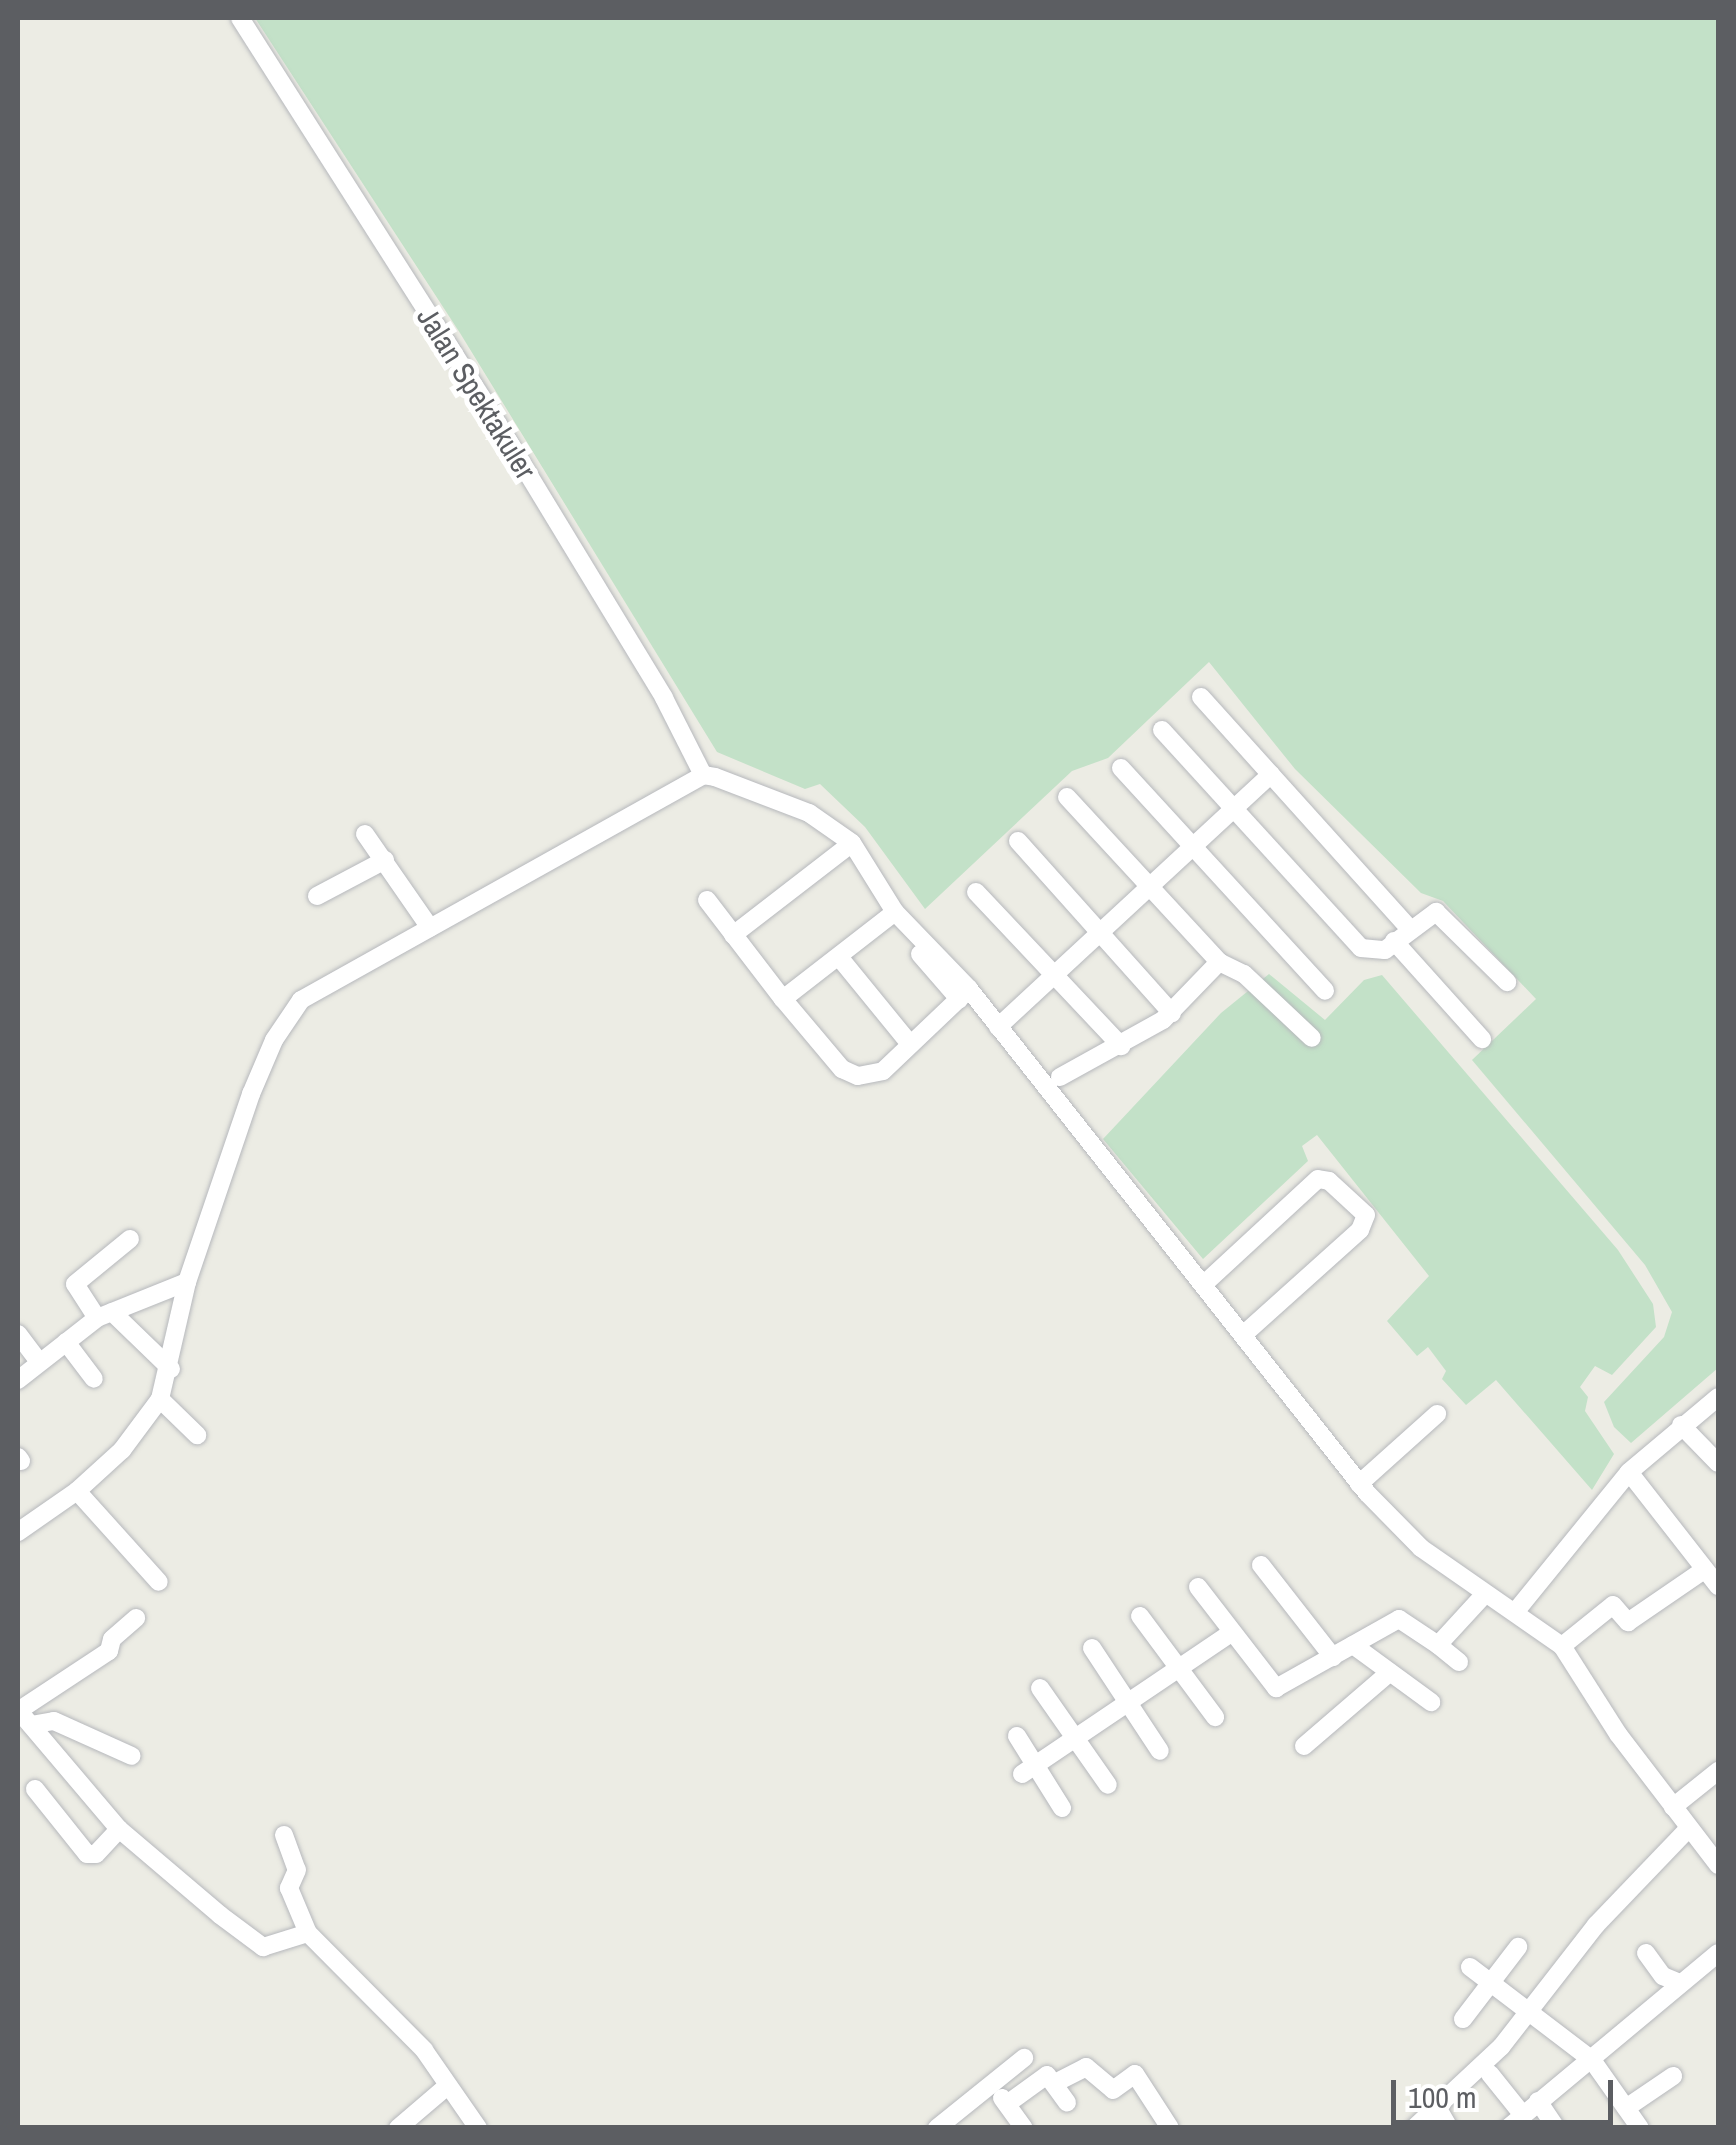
<!DOCTYPE html>
<html>
<head>
<meta charset="utf-8">
<style>
	body { margin:0 }
	#map { position:relative; width:1736px; height:2145px; overflow:hidden; background:#ecece4; font-family:"Archivo Narrow",sans-serif }
	div>[style] { position:absolute }
	.green>* { inset:0; background:#c3e1c8 }
	.roads { filter:drop-shadow(0 0 2px #b6b8bc) drop-shadow(0 0 2px #b6b8bc) }
	.minor>* { height:18px; margin:-9px; padding:0 9px; transform-origin:9px; border-radius:9px; background:#fff }
	span { translate:-50% -50%; white-space:nowrap; text-align:center; line-height:1.15; -webkit-text-stroke:10px #fff; paint-order:stroke }
	.street-label { font-size:30px; color:#5c5e62 }
	.frame { position:absolute; inset:0; border:20px solid #5c5e62; pointer-events:none }
	.scale { position:absolute; left:1391px; top:2080px; width:222px; height:45px; box-sizing:border-box; border:5px solid #5c5e62; border-top:0; padding-left:12px; font-size:30px; line-height:35px; white-space:nowrap; color:#5c5e62; -webkit-text-stroke:8px #fff; paint-order:stroke }
</style>
</head>
<body>
<div id="map">
	<div class="green">
		<div style="clip-path:polygon(255px 18px,1718px 18px,1718px 1368px,1631px 1443px,1614px 1427px,1604px 1402px,1664px 1337px,1672px 1312px,1645px 1265px,1472px 1060px,1536px 999px,1443px 901px,1421px 893px,1295px 769px,1209px 662px,1108px 758px,1072px 771px,925px 909px,865px 827px,820px 784px,805px 789px,717px 752px,460px 333px)"></div>
		<div style="clip-path:polygon(1269px 974px,1325px 1020px,1364px 980px,1382px 975px,1618px 1250px,1653px 1304px,1656px 1327px,1612px 1375px,1595px 1366px,1580px 1387px,1588px 1397px,1585px 1411px,1614px 1454px,1592px 1490px,1496px 1380px,1466px 1405px,1442px 1379px,1446px 1371px,1428px 1347px,1417px 1356px,1387px 1321px,1429px 1276px,1317px 1135px,1302px 1146px,1308px 1161px,1203px 1259px,1103px 1139px,1221px 1013px)"></div>
	</div>
	<div class="roads">
		<div class="minor">
			<div style="left:240px;top:18px;width:462px;rotate:57.5deg"></div>
			<div style="left:488px;top:408px;width:339px;rotate:58.7deg"></div>
			<div style="left:664px;top:698px;width:86px;rotate:63.1deg"></div>
			<div style="left:1201px;top:697px;width:312px;rotate:48deg"></div>
			<div style="left:1162px;top:730px;width:295px;rotate:47.6deg"></div>
			<div style="left:1361px;top:948px;width:24px;rotate:5deg"></div>
			<div style="left:1385px;top:950px;width:64px;rotate:-36.7deg"></div>
			<div style="left:1436px;top:912px;width:100px;rotate:44.6deg"></div>
			<div style="left:1121px;top:768px;width:302px;rotate:47.5deg"></div>
			<div style="left:1067px;top:797px;width:224px;rotate:47.3deg"></div>
			<div style="left:1219px;top:962px;width:28px;rotate:26deg"></div>
			<div style="left:1244px;top:974px;width:93px;rotate:43.3deg"></div>
			<div style="left:365px;top:834px;width:114px;rotate:55.3deg"></div>
			<div style="left:1018px;top:841px;width:231px;rotate:48.2deg"></div>
			<div style="left:976px;top:892px;width:212px;rotate:46.7deg"></div>
			<div style="left:317px;top:896px;width:77px;rotate:-27.9deg"></div>
			<div style="left:707px;top:900px;width:125px;rotate:52.5deg"></div>
			<div style="left:895px;top:912px;width:142px;rotate:142.2deg"></div>
			<div style="left:783px;top:999px;width:92px;rotate:49.9deg"></div>
			<div style="left:842px;top:1069px;width:17px;rotate:24deg"></div>
			<div style="left:858px;top:1076px;width:25px;rotate:-11deg"></div>
			<div style="left:883px;top:1071px;width:119px;rotate:-43.6deg"></div>
			<div style="left:733px;top:935px;width:150px;rotate:-37.7deg"></div>
			<div style="left:1394px;top:941px;width:132px;rotate:48.1deg"></div>
			<div style="left:920px;top:954px;width:60px;rotate:49.1deg"></div>
			<div style="left:839px;top:957px;width:112px;rotate:50.8deg"></div>
			<div style="left:998px;top:1027px;width:372px;rotate:-42.8deg"></div>
			<div style="left:1060px;top:1077px;width:118px;rotate:-29deg"></div>
			<div style="left:1163px;top:1020px;width:81px;rotate:-46deg"></div>
			<div style="left:1203px;top:1285px;width:156px;rotate:-42.7deg"></div>
			<div style="left:1318px;top:1179px;width:11px;rotate:10deg"></div>
			<div style="left:1329px;top:1181px;width:50px;rotate:42.6deg"></div>
			<div style="left:1366px;top:1215px;width:16px;rotate:112deg"></div>
			<div style="left:1360px;top:1230px;width:156px;rotate:138.1deg"></div>
			<div style="left:112px;top:1312px;width:82px;rotate:44deg"></div>
			<div style="left:97px;top:1318px;width:40px;rotate:-122.9deg"></div>
			<div style="left:75px;top:1284px;width:71px;rotate:-39.3deg"></div>
			<div style="left:18px;top:1334px;width:35px;rotate:53deg"></div>
			<div style="left:66px;top:1342px;width:46px;rotate:52.9deg"></div>
			<div style="left:18px;top:1380px;width:100px;rotate:-38.1deg"></div>
			<div style="left:97px;top:1318px;width:97px;rotate:-21.8deg"></div>
			<div style="left:187px;top:1282px;width:199px;rotate:-71.2deg"></div>
			<div style="left:251px;top:1094px;width:59px;rotate:-66.9deg"></div>
			<div style="left:274px;top:1040px;width:48px;rotate:-56deg"></div>
			<div style="left:301px;top:1000px;width:461px;rotate:-29.2deg"></div>
			<div style="left:703px;top:775px;width:12px;rotate:9deg"></div>
			<div style="left:715px;top:777px;width:101px;rotate:21deg"></div>
			<div style="left:809px;top:813px;width:52px;rotate:34.9deg"></div>
			<div style="left:852px;top:843px;width:81px;rotate:58.1deg"></div>
			<div style="left:895px;top:912px;width:107px;rotate:46.1deg"></div>
			<div style="left:969px;top:989px;width:642px;rotate:51.7deg"></div>
			<div style="left:1367px;top:1493px;width:77px;rotate:45.5deg"></div>
			<div style="left:1421px;top:1548px;width:172px;rotate:34.8deg"></div>
			<div style="left:1562px;top:1646px;width:104px;rotate:57.5deg"></div>
			<div style="left:1618px;top:1734px;width:165px;rotate:52.6deg"></div>
			<div style="left:160px;top:1399px;width:52px;rotate:44.2deg"></div>
			<div style="left:1681px;top:1425px;width:53px;rotate:45.8deg"></div>
			<div style="left:18px;top:1457px;width:5px;rotate:53deg"></div>
			<div style="left:1629px;top:1472px;width:145px;rotate:52deg"></div>
			<div style="left:1359px;top:1484px;width:105px;rotate:-41.9deg"></div>
			<div style="left:77px;top:1491px;width:122px;rotate:48deg"></div>
			<div style="left:18px;top:1532px;width:72px;rotate:-34.8deg"></div>
			<div style="left:77px;top:1491px;width:61px;rotate:-42.3deg"></div>
			<div style="left:122px;top:1450px;width:64px;rotate:-53.3deg"></div>
			<div style="left:160px;top:1399px;width:120px;rotate:-77deg"></div>
			<div style="left:1261px;top:1565px;width:117px;rotate:52deg"></div>
			<div style="left:1198px;top:1587px;width:128px;rotate:52.3deg"></div>
			<div style="left:1276px;top:1688px;width:141px;rotate:-29.3deg"></div>
			<div style="left:1399px;top:1619px;width:47px;rotate:33.7deg"></div>
			<div style="left:1438px;top:1645px;width:67px;rotate:-47.4deg"></div>
			<div style="left:1516px;top:1611px;width:179px;rotate:-50.9deg"></div>
			<div style="left:1629px;top:1472px;width:116px;rotate:-40.1deg"></div>
			<div style="left:1140px;top:1616px;width:126px;rotate:53.4deg"></div>
			<div style="left:1353px;top:1645px;width:97px;rotate:36.2deg"></div>
			<div style="left:1438px;top:1645px;width:27px;rotate:39deg"></div>
			<div style="left:1562px;top:1646px;width:65px;rotate:-38.8deg"></div>
			<div style="left:1613px;top:1605px;width:23px;rotate:49deg"></div>
			<div style="left:1628px;top:1622px;width:92px;rotate:-34.4deg"></div>
			<div style="left:1092px;top:1648px;width:123px;rotate:56.6deg"></div>
			<div style="left:1040px;top:1688px;width:118px;rotate:55deg"></div>
			<div style="left:18px;top:1710px;width:156px;rotate:49.7deg"></div>
			<div style="left:119px;top:1829px;width:133px;rotate:40.4deg"></div>
			<div style="left:220px;top:1915px;width:54px;rotate:36.7deg"></div>
			<div style="left:263px;top:1947px;width:47px;rotate:-17.3deg"></div>
			<div style="left:18px;top:1711px;width:109px;rotate:-33.4deg"></div>
			<div style="left:109px;top:1651px;width:12px;rotate:-76deg"></div>
			<div style="left:112px;top:1639px;width:32px;rotate:-41deg"></div>
			<div style="left:31px;top:1725px;width:23px;rotate:-10deg"></div>
			<div style="left:54px;top:1721px;width:85px;rotate:24.2deg"></div>
			<div style="left:1017px;top:1736px;width:85px;rotate:58deg"></div>
			<div style="left:1304px;top:1746px;width:113px;rotate:-40.7deg"></div>
			<div style="left:1022px;top:1774px;width:252px;rotate:-34deg"></div>
			<div style="left:35px;top:1789px;width:83px;rotate:51.3deg"></div>
			<div style="left:87px;top:1854px;width:9px"></div>
			<div style="left:96px;top:1854px;width:34px;rotate:-47deg"></div>
			<div style="left:1673px;top:1807px;width:58px;rotate:-38.7deg"></div>
			<div style="left:284px;top:1835px;width:37px;rotate:70deg"></div>
			<div style="left:297px;top:1870px;width:20px;rotate:114deg"></div>
			<div style="left:289px;top:1888px;width:49px;rotate:67.1deg"></div>
			<div style="left:308px;top:1933px;width:165px;rotate:45.2deg"></div>
			<div style="left:424px;top:2050px;width:95px;rotate:55.3deg"></div>
			<div style="left:1646px;top:1953px;width:29px;rotate:54deg"></div>
			<div style="left:1663px;top:1976px;width:15px;rotate:23deg"></div>
			<div style="left:1470px;top:1967px;width:153px;rotate:37.3deg"></div>
			<div style="left:1592px;top:2060px;width:83px;rotate:54.8deg"></div>
			<div style="left:1463px;top:2019px;width:91px;rotate:-52.6deg"></div>
			<div style="left:1490px;top:2074px;width:53px;rotate:51.2deg"></div>
			<div style="left:1055px;top:2083px;width:35px;rotate:-27deg"></div>
			<div style="left:1086px;top:2067px;width:35px;rotate:40deg"></div>
			<div style="left:1113px;top:2090px;width:27px;rotate:-36deg"></div>
			<div style="left:1135px;top:2074px;width:64px;rotate:57.1deg"></div>
			<div style="left:1002px;top:2098px;width:37px;rotate:54deg"></div>
			<div style="left:1538px;top:2101px;width:32px;rotate:56deg"></div>
			<div style="left:1007px;top:2104px;width:49px;rotate:-35.9deg"></div>
			<div style="left:1047px;top:2075px;width:34px;rotate:54deg"></div>
			<div style="left:1626px;top:2108px;width:57px;rotate:-34.2deg"></div>
			<div style="left:1441px;top:2114px;width:16px;rotate:60deg"></div>
			<div style="left:398px;top:2128px;width:63px;rotate:-40.5deg"></div>
			<div style="left:937px;top:2128px;width:112px;rotate:-38.8deg"></div>
			<div style="left:1414px;top:2128px;width:119px;rotate:-43deg"></div>
			<div style="left:1501px;top:2047px;width:155px;rotate:-52.1deg"></div>
			<div style="left:1596px;top:1925px;width:134px;rotate:-46.2deg"></div>
			<div style="left:1508px;top:2128px;width:273px;rotate:-39.8deg"></div>
		</div>
	</div>
	<div class="street-label">
		<span style="left:477px;top:393px;rotate:58deg">Jalan Spektakuler</span>
	</div>
	<div class="frame"></div>
	<div class="scale">100 m</div>
</div>
</body>
</html>
